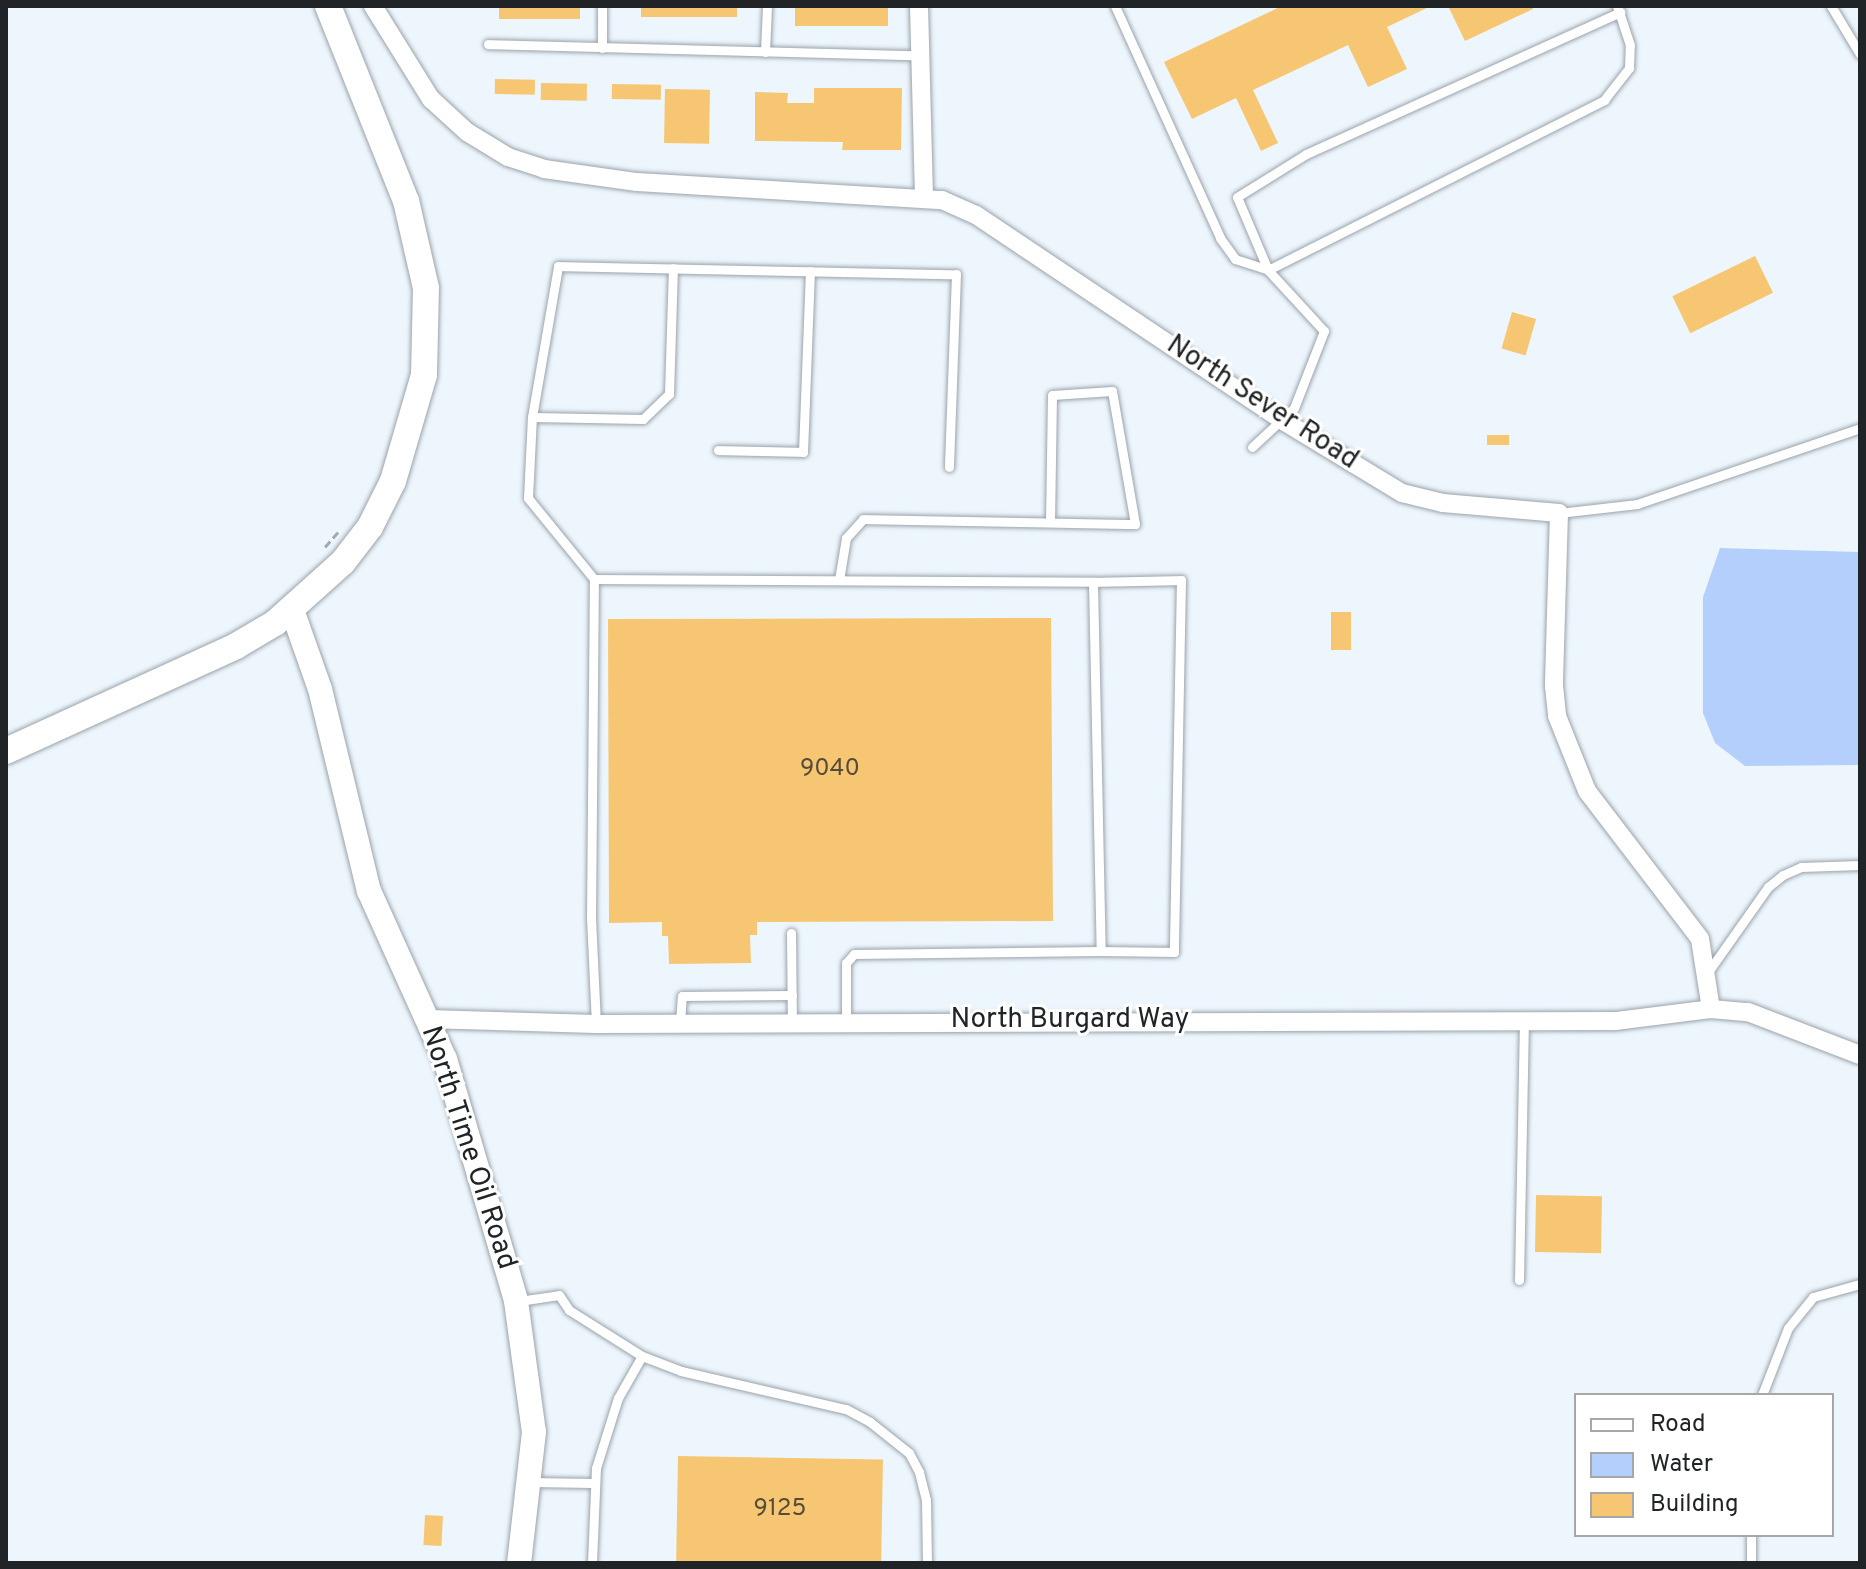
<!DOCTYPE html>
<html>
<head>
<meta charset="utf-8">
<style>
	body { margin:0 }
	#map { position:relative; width:1866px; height:1569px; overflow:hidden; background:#edf6fd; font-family:Overpass,sans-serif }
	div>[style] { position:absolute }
	.water>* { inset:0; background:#b5cffd }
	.building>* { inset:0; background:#f7c672; transform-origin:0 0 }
	.path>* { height:3px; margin-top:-1.5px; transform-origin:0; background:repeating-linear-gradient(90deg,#a4aab0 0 8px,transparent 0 12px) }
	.roads { filter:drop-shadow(0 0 2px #9ba3aa) drop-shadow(0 0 2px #9ba3aa) }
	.service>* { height:9px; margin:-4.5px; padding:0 4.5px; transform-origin:4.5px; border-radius:4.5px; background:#fff }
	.minor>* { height:18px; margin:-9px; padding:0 9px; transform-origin:9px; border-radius:9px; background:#fff }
	.tertiary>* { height:24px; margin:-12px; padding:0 12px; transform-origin:12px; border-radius:12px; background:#fff }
	.secondary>* { height:26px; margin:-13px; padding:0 13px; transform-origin:13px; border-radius:13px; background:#fff }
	span { translate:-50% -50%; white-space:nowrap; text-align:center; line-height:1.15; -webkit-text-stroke:6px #fff; paint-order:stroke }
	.number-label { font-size:24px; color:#564c39 }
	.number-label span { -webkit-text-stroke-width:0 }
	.street-label { font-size:28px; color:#212426 }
	.frame { position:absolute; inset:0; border:8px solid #212426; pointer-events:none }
	.legend { position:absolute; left:1574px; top:1393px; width:260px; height:144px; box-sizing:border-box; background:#fff; border:2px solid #a6a7a8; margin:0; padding:10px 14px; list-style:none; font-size:24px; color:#212426 }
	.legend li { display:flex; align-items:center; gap:16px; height:40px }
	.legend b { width:40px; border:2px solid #a6a7a8 }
</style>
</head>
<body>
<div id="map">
	<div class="water">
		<div style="clip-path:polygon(1720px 548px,1860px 552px,1860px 765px,1745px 766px,1715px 743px,1703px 713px,1703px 597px)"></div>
	</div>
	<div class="building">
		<div style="left:499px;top:6px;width:81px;height:13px"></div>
		<div style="left:641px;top:6px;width:96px;height:11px"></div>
		<div style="left:795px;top:6px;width:93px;height:20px"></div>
		<div style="clip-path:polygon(1282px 6px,1431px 6px,1387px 27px,1407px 69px,1368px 87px,1348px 45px,1253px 90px,1278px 143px,1261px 151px,1236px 98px,1192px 119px,1164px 62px)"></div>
		<div style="clip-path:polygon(1448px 6px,1532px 6px,1533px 9px,1465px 41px)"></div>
		<div style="left:495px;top:79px;width:40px;height:15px;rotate:1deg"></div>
		<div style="left:541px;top:83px;width:46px;height:17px;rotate:1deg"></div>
		<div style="left:612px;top:84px;width:49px;height:15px;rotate:1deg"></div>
		<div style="clip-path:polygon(814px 88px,902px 88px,901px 150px,842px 150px,843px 142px,755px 141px,755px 92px,788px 93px,787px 103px,814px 103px)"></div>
		<div style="left:665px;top:89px;width:45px;height:54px;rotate:1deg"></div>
		<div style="left:1755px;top:256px;width:41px;height:92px;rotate:64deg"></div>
		<div style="left:1512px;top:312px;width:25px;height:38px;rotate:16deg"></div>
		<div style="left:1509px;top:435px;width:10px;height:22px;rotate:90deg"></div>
		<div style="left:1331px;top:612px;width:20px;height:38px"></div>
		<div style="clip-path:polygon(1051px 618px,1053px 921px,757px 922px,757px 935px,750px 935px,751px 963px,669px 964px,668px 936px,662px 936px,662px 922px,609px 923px,608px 619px)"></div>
		<div style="left:1536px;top:1195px;width:66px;height:57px;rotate:1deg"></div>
		<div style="left:678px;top:1456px;width:205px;height:107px;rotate:1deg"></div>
		<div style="left:425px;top:1515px;width:18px;height:30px;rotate:3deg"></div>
	</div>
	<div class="path">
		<div style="left:325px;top:547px;width:20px;rotate:-49deg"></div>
	</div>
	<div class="roads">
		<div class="service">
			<div style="left:1115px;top:6px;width:255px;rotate:65.6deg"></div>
			<div style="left:1220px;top:238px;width:26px;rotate:54deg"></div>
			<div style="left:1235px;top:259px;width:35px;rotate:18deg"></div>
			<div style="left:1268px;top:270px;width:377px;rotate:-26.8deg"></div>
			<div style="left:1604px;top:100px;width:41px;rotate:-52deg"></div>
			<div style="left:1629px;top:68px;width:23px;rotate:-88deg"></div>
			<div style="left:1630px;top:45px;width:41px;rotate:-108.4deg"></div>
			<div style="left:1831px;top:6px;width:56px;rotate:58.9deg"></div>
			<div style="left:488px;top:44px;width:431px;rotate:1.5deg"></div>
			<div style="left:602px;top:48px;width:42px;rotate:-90deg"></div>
			<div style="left:765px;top:52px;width:46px;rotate:-87.5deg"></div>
			<div style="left:532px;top:417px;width:111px;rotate:1deg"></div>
			<div style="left:643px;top:419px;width:36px;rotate:-44deg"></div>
			<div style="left:669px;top:394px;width:126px;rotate:-88.2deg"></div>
			<div style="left:1252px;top:447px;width:57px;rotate:-42.9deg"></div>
			<div style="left:1294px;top:408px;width:83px;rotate:-68.7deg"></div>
			<div style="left:1324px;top:331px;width:83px;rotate:-132.6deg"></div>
			<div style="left:1268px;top:270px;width:79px;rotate:-113deg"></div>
			<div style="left:1237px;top:197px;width:81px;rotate:-31.9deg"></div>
			<div style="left:1306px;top:154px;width:345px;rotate:-24.3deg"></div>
			<div style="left:718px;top:450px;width:85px;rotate:1.3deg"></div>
			<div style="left:803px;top:452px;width:181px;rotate:-87.8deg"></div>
			<div style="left:1559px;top:513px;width:79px;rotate:-6.6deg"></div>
			<div style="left:1637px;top:504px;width:236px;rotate:-18.8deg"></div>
			<div style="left:594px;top:579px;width:499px;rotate:0.3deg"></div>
			<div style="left:1093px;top:582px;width:369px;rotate:88.8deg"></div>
			<div style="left:1101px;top:951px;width:247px;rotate:179.3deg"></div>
			<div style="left:854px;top:954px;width:12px;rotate:132deg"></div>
			<div style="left:846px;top:963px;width:58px;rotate:90deg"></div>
			<div style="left:839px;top:580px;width:43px;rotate:-80.5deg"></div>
			<div style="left:846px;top:538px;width:25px;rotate:-48deg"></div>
			<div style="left:863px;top:519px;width:272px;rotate:1.1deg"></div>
			<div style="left:1135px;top:524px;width:135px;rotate:-99.8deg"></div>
			<div style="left:1112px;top:391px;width:60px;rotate:176.2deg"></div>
			<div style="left:1052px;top:395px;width:127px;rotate:90.9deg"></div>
			<div style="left:1093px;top:582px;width:88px;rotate:-1.3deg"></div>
			<div style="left:1181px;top:580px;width:372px;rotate:91.1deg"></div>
			<div style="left:1174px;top:952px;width:73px;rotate:-179.2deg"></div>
			<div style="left:791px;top:933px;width:89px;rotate:89.4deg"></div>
			<div style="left:1708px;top:972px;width:104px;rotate:-54.8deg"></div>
			<div style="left:1768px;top:887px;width:19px;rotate:-39deg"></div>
			<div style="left:1783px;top:875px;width:20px;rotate:-24deg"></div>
			<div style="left:1801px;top:867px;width:59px;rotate:-1.9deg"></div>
			<div style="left:680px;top:1023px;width:27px;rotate:-86deg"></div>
			<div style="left:682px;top:996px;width:110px;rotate:-0.5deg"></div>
			<div style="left:596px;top:1024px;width:107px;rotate:-92.7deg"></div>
			<div style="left:591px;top:917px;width:338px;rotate:-89.5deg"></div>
			<div style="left:594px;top:579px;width:104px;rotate:-129.2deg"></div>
			<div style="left:528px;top:498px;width:81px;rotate:-87.2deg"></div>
			<div style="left:532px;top:417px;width:153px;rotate:-80.2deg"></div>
			<div style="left:558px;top:266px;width:398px;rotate:1.2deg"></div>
			<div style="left:956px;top:274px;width:193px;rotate:92.1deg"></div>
			<div style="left:1519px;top:1280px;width:260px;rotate:-88.9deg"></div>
			<div style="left:519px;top:1301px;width:40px;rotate:-8.5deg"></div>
			<div style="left:559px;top:1295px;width:18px;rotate:56deg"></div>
			<div style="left:569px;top:1310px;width:86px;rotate:32.2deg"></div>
			<div style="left:642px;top:1356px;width:42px;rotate:21deg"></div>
			<div style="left:681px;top:1371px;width:169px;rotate:13deg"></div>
			<div style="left:846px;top:1409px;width:27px;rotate:28deg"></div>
			<div style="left:870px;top:1422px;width:50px;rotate:38.5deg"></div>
			<div style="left:909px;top:1453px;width:21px;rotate:62deg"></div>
			<div style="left:919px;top:1472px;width:29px;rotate:76deg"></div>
			<div style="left:926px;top:1500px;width:63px;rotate:89.1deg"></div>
			<div style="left:1762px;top:1395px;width:72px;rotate:-68.8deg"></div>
			<div style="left:1788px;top:1328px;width:40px;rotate:-51deg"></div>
			<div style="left:1813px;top:1297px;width:49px;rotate:-15.5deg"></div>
			<div style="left:531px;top:1482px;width:62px;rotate:0.9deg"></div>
			<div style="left:592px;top:1563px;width:95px;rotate:-87.6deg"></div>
			<div style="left:596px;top:1468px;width:73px;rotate:-72.6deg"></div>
			<div style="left:618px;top:1398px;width:48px;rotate:-60.3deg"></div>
			<div style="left:1751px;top:1563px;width:28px;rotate:-90deg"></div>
		</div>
		<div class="minor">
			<div style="left:373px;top:6px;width:110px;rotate:58.1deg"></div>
			<div style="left:431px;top:99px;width:49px;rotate:42.5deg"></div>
			<div style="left:467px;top:132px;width:48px;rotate:31.4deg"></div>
			<div style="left:508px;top:157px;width:38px;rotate:18deg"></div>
			<div style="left:544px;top:169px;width:94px;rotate:8deg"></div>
			<div style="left:637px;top:182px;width:306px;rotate:3.4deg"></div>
			<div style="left:942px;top:200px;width:37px;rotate:24deg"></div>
			<div style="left:976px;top:215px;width:372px;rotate:33.8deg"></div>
			<div style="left:1285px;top:422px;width:137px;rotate:31.3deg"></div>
			<div style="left:1402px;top:493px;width:42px;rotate:13.7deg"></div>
			<div style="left:1443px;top:503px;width:116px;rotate:4.9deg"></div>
			<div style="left:1559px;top:513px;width:173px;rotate:91.7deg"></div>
			<div style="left:1554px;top:686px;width:30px;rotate:84deg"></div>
			<div style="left:1557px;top:716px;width:81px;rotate:68.2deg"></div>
			<div style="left:1587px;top:791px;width:186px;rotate:52.6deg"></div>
			<div style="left:1700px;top:939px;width:71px;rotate:81.1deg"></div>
			<div style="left:1711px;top:1009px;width:37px;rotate:5deg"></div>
			<div style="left:1748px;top:1012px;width:120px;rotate:21deg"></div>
			<div style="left:919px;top:6px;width:189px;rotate:88.5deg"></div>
			<div style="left:428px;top:1019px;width:168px;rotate:1.7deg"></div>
			<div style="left:596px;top:1024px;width:1020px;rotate:-0.17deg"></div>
			<div style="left:1616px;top:1021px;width:96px;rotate:-7.2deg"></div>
		</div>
		<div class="tertiary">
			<div style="left:292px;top:610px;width:84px;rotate:70.5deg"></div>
			<div style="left:320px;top:689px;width:208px;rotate:76.4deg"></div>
			<div style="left:369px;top:891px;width:184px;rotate:65.7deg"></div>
			<div style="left:445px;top:1059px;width:252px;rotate:73.6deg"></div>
			<div style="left:516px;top:1301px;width:132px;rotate:82.2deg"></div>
			<div style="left:534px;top:1432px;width:132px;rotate:96.5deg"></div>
		</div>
		<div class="secondary">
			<div style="left:6px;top:751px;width:253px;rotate:-24.5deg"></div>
			<div style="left:236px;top:646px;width:45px;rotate:-30.5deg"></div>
			<div style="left:275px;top:623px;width:91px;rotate:-41.9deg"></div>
			<div style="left:343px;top:562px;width:44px;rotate:-52.4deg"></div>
			<div style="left:370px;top:527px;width:51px;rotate:-63.4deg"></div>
			<div style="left:393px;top:481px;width:110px;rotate:-73.7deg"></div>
			<div style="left:424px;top:375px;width:87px;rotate:-88.7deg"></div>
			<div style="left:426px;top:288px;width:89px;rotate:-102.9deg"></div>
			<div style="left:406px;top:201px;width:210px;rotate:-111.8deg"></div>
		</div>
	</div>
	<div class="number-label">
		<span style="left:830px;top:770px">9040</span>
		<span style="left:780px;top:1510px">9125</span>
	</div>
	<div class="street-label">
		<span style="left:1262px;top:403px;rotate:33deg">North Sever Road</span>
		<span style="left:1070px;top:1020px">North Burgard Way</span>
		<span style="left:468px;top:1148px;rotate:72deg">North Time Oil Road</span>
	</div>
	<div class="frame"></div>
	<ul class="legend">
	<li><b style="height:10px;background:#fff"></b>Road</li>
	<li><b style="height:22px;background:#b5cffd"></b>Water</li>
	<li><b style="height:22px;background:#f7c672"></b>Building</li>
	</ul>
</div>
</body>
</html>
